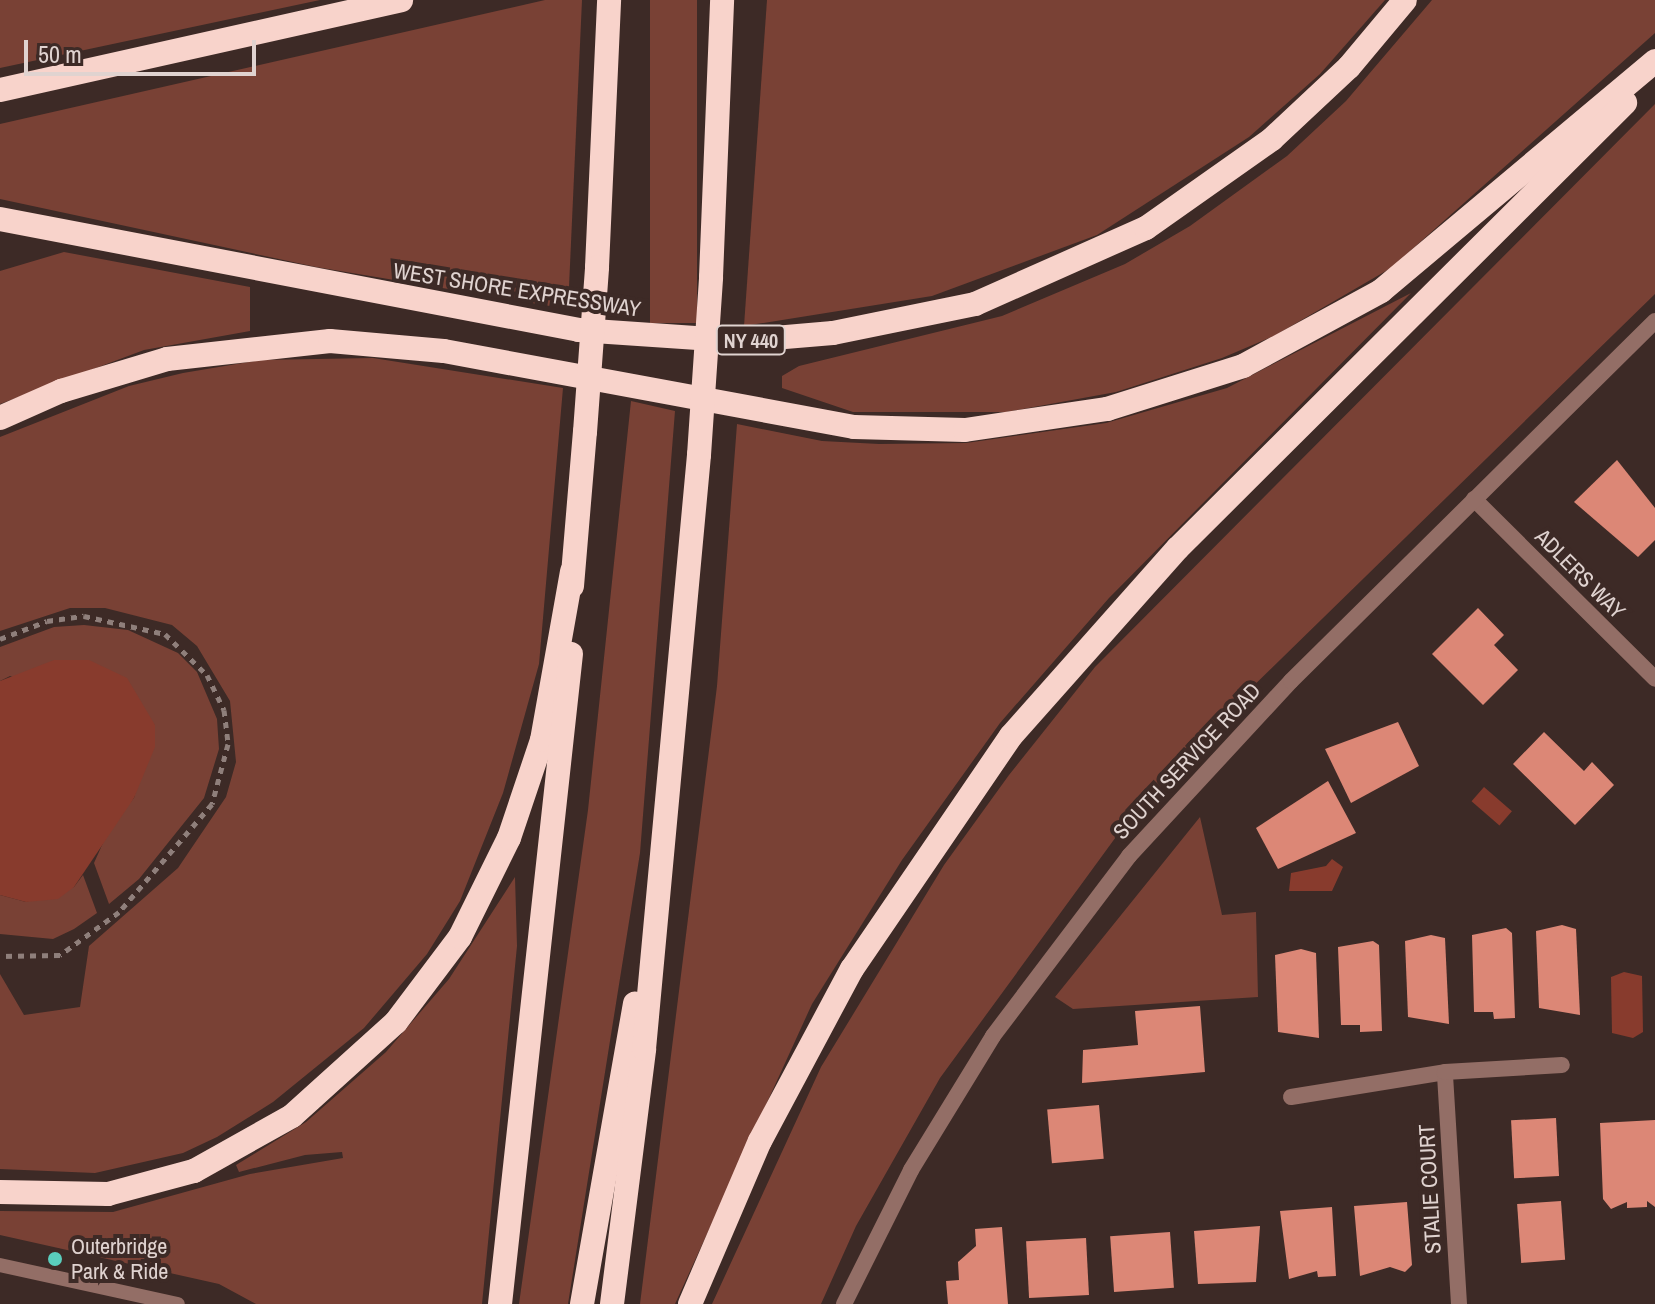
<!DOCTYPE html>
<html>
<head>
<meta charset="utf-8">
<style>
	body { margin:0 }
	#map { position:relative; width:1655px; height:1304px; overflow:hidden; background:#3d2a26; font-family:"Archivo Narrow",sans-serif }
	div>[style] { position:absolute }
	.green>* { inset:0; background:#794135; transform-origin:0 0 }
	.water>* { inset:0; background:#883b2d; transform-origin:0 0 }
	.building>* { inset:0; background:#dc8776; transform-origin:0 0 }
	.path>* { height:5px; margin-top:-2.5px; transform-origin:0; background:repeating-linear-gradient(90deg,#8f7f7b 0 6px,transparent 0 12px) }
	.lane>* { height:14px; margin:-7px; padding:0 7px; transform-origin:7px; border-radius:7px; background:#936e66 }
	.street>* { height:16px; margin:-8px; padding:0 8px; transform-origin:8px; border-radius:8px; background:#936e66 }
	.highway>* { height:24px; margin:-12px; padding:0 12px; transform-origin:12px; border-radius:12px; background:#f8d3cb }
	.highway-bridge>* { height:24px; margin:-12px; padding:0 12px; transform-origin:12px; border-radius:12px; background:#f8d3cb }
	.dots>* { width:22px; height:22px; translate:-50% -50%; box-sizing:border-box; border:4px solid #3d2a26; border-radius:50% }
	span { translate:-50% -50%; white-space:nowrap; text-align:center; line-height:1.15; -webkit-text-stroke:8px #3d2a26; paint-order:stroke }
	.shield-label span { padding:2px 6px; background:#3d2a26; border:2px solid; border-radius:6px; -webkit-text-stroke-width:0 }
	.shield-label { font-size:20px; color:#e0d3d0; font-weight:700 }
	.street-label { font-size:22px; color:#e0d3d0 }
	.poi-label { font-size:22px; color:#e0d3d0 }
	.left { translate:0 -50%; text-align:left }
	.scale { position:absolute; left:24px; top:40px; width:232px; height:36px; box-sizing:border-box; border:4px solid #e0d3d0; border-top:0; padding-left:10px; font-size:24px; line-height:28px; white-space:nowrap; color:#e0d3d0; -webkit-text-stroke:6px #3d2a26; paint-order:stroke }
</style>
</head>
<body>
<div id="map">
	<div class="green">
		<div style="clip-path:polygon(0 0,320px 0,0 68px)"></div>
		<div style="clip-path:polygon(545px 0,582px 0,568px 309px,316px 267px,0 199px,0 124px)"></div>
		<div style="left:650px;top:0;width:47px;height:323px"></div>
		<div style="clip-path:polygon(767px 0,1385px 0,1320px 74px,1249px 137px,1097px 235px,932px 296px,744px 326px)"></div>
		<div style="clip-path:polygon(1432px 0,1655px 0,1655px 33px,1391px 268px,1274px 336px,1222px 358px,1116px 392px,1006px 412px,853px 412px,782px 388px,782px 376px,799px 366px,1002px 316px,1125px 264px,1190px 226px,1287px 156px,1346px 101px)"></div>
		<div style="clip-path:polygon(1655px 104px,1655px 294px,1240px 699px,1121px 830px,940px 1078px,856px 1226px,821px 1304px,712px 1304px,821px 1067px,944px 865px,1009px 775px,1095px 667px)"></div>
		<div style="clip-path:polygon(64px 252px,250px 287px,250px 331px,144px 350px,0 404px,0 271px)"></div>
		<div style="clip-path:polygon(1411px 293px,1109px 598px,1000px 723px,902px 860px,812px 1004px,675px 1304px,640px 1304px,717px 686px,737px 424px,822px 441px,879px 444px,966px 443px,1106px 423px,1227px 388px)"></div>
		<div style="clip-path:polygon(373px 358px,563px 388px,539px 664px,503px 793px,460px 901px,427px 954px,364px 1028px,273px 1102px,217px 1137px,183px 1153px,95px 1173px,0 1169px,0 974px,24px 1015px,80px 1007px,89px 946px,178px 868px,226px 797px,236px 762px,230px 701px,197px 646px,172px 625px,105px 608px,70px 608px,0 631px,0 437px,129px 386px,183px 373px,260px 360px)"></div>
		<div style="clip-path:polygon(631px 401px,675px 411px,640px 853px,568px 1304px,519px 1304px,588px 810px)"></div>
		<div style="clip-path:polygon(84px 625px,128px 630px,178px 653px,197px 672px,217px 719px,219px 749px,204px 798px,139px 879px,109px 904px,94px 863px,111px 825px,134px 798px,155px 725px,10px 676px,0 681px,0 647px,54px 627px)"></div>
		<div style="clip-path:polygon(1200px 817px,1222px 915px,1256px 912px,1258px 997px,1073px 1009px,1055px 997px)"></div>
		<div style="clip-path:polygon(83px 875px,97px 913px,74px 929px,53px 939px,0 934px,0 895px,26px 902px,74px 887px)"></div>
		<div style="clip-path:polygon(515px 877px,517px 946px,482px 1304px,256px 1304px,219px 1284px,0 1235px,0 1211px,113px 1212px,250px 1174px,343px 1158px,342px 1152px,305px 1155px,239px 1172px,236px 1165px,306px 1122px,386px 1052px,449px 979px)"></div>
	</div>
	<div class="water">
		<div style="clip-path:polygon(54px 660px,89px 660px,127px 678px,155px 725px,155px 747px,134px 798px,74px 887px,58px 899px,26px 902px,0 895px,0 681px)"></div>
		<div style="left:1484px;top:787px;width:37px;height:19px;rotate:41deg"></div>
		<div style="clip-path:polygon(1332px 859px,1343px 867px,1332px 891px,1289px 891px,1291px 873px,1326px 866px)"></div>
		<div style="clip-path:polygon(1624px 972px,1642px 976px,1643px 1032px,1633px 1038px,1612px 1033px,1611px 977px)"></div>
	</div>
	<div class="building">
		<div style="clip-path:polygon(1617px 460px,1655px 508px,1655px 540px,1638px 557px,1574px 502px)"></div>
		<div style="clip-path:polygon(1478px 608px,1504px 635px,1494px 645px,1518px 670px,1483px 705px,1432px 654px)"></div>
		<div style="clip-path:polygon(1398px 722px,1419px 766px,1351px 803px,1325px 749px)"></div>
		<div style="clip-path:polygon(1544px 732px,1584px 771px,1592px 762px,1614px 785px,1575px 825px,1513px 764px)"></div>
		<div style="clip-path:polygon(1328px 781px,1356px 833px,1278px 869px,1256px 828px)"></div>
		<div style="clip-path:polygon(1562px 925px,1576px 929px,1580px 1015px,1539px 1008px,1536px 931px)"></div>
		<div style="clip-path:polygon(1506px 928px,1512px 933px,1515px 1018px,1494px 1019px,1493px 1012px,1474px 1012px,1472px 935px)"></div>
		<div style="clip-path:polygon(1431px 935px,1445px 938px,1449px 1024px,1408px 1017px,1405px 941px)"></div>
		<div style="clip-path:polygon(1373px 941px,1379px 945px,1382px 1031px,1360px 1032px,1360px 1025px,1341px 1025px,1338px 947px)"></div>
		<div style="clip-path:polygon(1301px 949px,1316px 953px,1319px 1038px,1278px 1032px,1275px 955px)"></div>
		<div style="clip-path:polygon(1200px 1006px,1205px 1072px,1082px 1083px,1083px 1050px,1138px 1045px,1135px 1011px)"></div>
		<div style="left:1099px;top:1105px;width:54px;height:52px;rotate:85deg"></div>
		<div style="left:1556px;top:1118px;width:58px;height:45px;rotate:87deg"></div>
		<div style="clip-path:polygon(1655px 1120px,1655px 1207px,1647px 1201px,1647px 1207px,1627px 1208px,1627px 1202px,1611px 1209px,1603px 1199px,1600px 1123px)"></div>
		<div style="left:1561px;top:1201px;width:59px;height:44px;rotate:86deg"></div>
		<div style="clip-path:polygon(1407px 1202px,1412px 1265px,1405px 1272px,1390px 1267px,1360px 1276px,1354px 1206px)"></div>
		<div style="clip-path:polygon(1332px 1207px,1336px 1276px,1318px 1277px,1317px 1271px,1289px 1279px,1280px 1211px)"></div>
		<div style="clip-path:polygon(1260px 1226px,1256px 1282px,1198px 1284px,1194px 1231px)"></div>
		<div style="clip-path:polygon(1002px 1227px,1008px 1304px,948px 1304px,946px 1281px,959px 1280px,958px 1262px,976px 1246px,975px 1229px)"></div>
		<div style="left:1170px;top:1232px;width:56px;height:60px;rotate:86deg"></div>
		<div style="left:1086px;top:1238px;width:57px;height:60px;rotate:87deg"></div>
	</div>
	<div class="path">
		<div style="left:0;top:639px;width:50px;rotate:-21deg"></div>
		<div style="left:47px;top:621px;width:37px;rotate:-8deg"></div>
		<div style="left:84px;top:616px;width:83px;rotate:12.5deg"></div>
		<div style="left:165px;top:634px;width:59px;rotate:44.3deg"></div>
		<div style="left:207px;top:675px;width:39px;rotate:64deg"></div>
		<div style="left:224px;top:710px;width:34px;rotate:83deg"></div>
		<div style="left:228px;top:744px;width:62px;rotate:104.9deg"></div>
		<div style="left:212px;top:804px;width:143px;rotate:130.7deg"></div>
		<div style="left:119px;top:912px;width:73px;rotate:143.9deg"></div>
		<div style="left:60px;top:955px;width:60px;rotate:179deg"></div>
	</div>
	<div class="lane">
		<div style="left:0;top:1265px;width:182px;rotate:12.4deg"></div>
	</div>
	<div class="street">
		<div style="left:1474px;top:499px;width:255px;rotate:44.8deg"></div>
		<div style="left:1291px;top:1097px;width:156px;rotate:-9.2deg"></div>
		<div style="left:844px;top:1304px;width:150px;rotate:-63.4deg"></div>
		<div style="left:911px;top:1170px;width:157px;rotate:-58.5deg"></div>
		<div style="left:993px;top:1036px;width:226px;rotate:-52.9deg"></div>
		<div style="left:1129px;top:856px;width:238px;rotate:-47.2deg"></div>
		<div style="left:1291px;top:681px;width:512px;rotate:-44.68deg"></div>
		<div style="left:1459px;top:1304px;width:232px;rotate:-93.5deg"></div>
		<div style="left:1445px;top:1072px;width:117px;rotate:-3.4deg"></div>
	</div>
	<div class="highway">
		<div style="left:0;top:90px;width:411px;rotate:-12.6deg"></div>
		<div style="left:0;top:219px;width:590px;rotate:10.85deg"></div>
		<div style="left:579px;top:330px;width:160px;rotate:3.9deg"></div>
		<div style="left:739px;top:341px;width:94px;rotate:-4.9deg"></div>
		<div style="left:833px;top:333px;width:145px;rotate:-11.5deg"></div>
		<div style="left:975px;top:304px;width:187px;rotate:-24deg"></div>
		<div style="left:1146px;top:228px;width:154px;rotate:-35.2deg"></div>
		<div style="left:1272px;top:139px;width:105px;rotate:-43.1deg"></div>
		<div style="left:1349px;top:67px;width:87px;rotate:-50.1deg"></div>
		<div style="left:597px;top:267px;width:267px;rotate:-87.4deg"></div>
		<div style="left:711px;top:277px;width:277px;rotate:-87.7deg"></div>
		<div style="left:0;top:418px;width:67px;rotate:-23.9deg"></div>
		<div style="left:61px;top:391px;width:111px;rotate:-16.8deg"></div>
		<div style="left:167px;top:359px;width:164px;rotate:-6.3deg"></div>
		<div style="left:330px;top:341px;width:114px;rotate:5deg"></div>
		<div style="left:444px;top:351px;width:417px;rotate:10.5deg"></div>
		<div style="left:854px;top:427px;width:111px;rotate:1.5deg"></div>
		<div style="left:965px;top:430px;width:144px;rotate:-8.4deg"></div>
		<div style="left:1107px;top:409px;width:143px;rotate:-17.5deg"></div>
		<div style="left:1243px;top:366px;width:157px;rotate:-28.5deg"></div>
		<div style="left:1381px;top:291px;width:358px;rotate:-40deg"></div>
		<div style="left:572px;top:586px;width:155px;rotate:-85.2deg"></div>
		<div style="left:0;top:1192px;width:108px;rotate:1.1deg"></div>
		<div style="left:108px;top:1194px;width:89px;rotate:-15deg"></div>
		<div style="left:194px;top:1171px;width:112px;rotate:-29.3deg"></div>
		<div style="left:292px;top:1116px;width:140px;rotate:-42.1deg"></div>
		<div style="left:396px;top:1022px;width:106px;rotate:-53deg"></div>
		<div style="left:460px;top:937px;width:110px;rotate:-63.7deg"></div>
		<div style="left:509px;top:838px;width:103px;rotate:-71.4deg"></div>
		<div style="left:542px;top:740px;width:171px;rotate:-79.9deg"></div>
		<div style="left:500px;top:1304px;width:654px;rotate:-83.77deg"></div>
		<div style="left:582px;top:1304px;width:305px;rotate:-80deg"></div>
		<div style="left:612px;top:1304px;width:257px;rotate:-82.8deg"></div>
		<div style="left:644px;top:1049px;width:597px;rotate:-84.71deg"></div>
		<div style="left:690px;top:1304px;width:177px;rotate:-66.8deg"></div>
		<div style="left:760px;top:1141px;width:195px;rotate:-61.9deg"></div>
		<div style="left:852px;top:969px;width:282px;rotate:-55.7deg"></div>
		<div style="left:1011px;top:736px;width:251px;rotate:-48.4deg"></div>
		<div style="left:1178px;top:548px;width:631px;rotate:-44.87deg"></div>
	</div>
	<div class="highway-bridge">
		<div style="left:585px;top:432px;width:165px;rotate:-85.8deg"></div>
		<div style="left:699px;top:455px;width:178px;rotate:-86.1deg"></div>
	</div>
	<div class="dots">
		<div style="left:55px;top:1259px;background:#5acebd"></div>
	</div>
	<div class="shield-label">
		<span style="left:751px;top:340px">NY 440</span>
	</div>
	<div class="street-label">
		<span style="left:517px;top:290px;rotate:9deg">WEST SHORE EXPRESSWAY</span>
		<span style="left:1580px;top:574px;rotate:45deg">ADLERS WAY</span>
		<span style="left:1187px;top:761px;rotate:-47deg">SOUTH SERVICE ROAD</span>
		<span style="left:1430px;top:1189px;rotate:-93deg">STALIE COURT</span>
	</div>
	<div class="poi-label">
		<span class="left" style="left:71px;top:1259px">Outerbridge<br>Park &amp; Ride</span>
	</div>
	<div class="scale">50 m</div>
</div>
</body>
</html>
